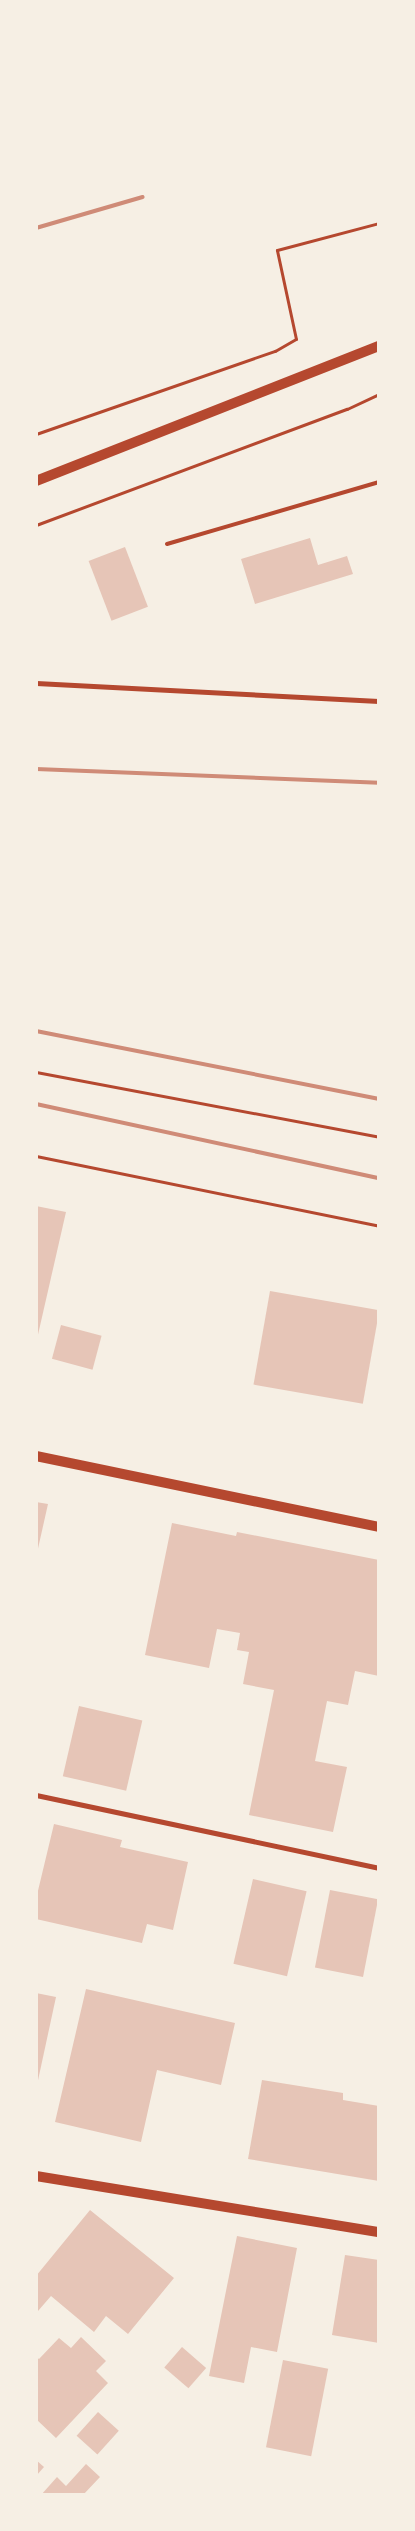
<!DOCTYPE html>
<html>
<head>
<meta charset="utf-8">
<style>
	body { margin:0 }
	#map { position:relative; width:415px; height:2531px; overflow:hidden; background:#f6efe4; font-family:Arial,sans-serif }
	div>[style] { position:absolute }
	.building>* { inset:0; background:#e6c5b7; transform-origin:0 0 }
	.path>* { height:3px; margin:-1.5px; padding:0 1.5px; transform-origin:1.5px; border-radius:1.5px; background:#b5482f }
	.service>* { height:4px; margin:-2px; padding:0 2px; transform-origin:2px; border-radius:2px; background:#b5482f }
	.minor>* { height:5px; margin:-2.5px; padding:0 2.5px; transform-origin:2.5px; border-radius:2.5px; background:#b5482f }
	.secondary>* { height:10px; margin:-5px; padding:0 5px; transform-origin:5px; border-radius:5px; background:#b5482f }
	.rail>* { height:4px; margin:-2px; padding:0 2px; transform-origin:2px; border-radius:2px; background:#cf8b77 }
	span { translate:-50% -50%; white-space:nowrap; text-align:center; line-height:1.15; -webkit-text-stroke:4px #f6efe4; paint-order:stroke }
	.frame { position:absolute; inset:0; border:38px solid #f6efe4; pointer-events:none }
</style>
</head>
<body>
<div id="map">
	<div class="building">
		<div style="clip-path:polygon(310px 538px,318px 565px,347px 556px,353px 574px,255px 604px,241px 559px)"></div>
		<div style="left:125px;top:547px;width:64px;height:39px;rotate:69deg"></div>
		<div style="clip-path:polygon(36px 1206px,66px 1212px,37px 1339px,36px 1339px)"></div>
		<div style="left:270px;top:1291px;width:111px;height:95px;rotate:10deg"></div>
		<div style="left:61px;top:1325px;width:42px;height:35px;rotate:15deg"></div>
		<div style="clip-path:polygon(36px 1502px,48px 1504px,37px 1553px,36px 1553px)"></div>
		<div style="clip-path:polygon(172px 1523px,236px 1536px,237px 1532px,379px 1560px,379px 1676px,355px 1671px,348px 1705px,327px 1701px,315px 1761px,347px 1767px,333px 1832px,249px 1815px,274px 1690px,243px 1684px,249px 1652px,237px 1650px,240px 1633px,217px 1629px,209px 1668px,145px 1655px)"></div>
		<div style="left:79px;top:1706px;width:65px;height:72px;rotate:13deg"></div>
		<div style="clip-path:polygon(54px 1824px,122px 1840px,120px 1847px,188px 1862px,173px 1930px,147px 1924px,142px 1943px,36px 1919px,36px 1899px)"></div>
		<div style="left:253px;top:1879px;width:55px;height:87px;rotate:13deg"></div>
		<div style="left:330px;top:1890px;width:49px;height:79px;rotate:11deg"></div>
		<div style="clip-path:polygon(86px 1989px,235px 2023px,221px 2085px,157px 2070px,141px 2142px,55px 2122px)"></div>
		<div style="clip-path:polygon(36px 1993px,56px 1997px,37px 2085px,36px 2085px)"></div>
		<div style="clip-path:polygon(262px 2080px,343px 2093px,343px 2100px,379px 2106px,379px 2181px,248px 2159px)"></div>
		<div style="clip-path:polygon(90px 2210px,174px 2278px,128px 2334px,106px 2316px,94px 2332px,51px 2296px,38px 2311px,36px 2310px,36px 2276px)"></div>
		<div style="clip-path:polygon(237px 2236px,297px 2248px,277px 2352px,251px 2347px,244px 2383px,209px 2376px)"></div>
		<div style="clip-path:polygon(345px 2255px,379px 2260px,379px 2343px,332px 2335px)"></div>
		<div style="clip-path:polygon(81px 2337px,106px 2361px,96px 2371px,108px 2383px,56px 2438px,36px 2419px,36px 2357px,39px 2359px,59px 2338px,71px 2348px)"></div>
		<div style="left:182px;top:2347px;width:32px;height:27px;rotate:41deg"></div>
		<div style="left:283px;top:2360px;width:46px;height:89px;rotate:11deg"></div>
		<div style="left:98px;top:2412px;width:28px;height:32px;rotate:42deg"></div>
		<div style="clip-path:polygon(36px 2460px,44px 2467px,36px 2476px)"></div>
		<div style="clip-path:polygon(86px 2464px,100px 2477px,83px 2495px,41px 2495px,57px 2477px,66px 2486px)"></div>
	</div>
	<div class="path">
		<div style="left:36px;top:434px;width:253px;rotate:-19.2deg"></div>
		<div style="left:275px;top:351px;width:24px;rotate:-30deg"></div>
		<div style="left:296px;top:339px;width:91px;rotate:-102.1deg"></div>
		<div style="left:277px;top:250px;width:106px;rotate:-14.8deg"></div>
		<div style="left:36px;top:525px;width:332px;rotate:-20.5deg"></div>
		<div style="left:347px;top:409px;width:35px;rotate:-25deg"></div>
		<div style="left:36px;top:1072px;width:349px;rotate:10.7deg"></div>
		<div style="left:36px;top:1156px;width:350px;rotate:11.5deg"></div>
	</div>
	<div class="service">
		<div style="left:167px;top:544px;width:221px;rotate:-16.3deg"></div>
	</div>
	<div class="minor">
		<div style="left:36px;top:683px;width:343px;rotate:3deg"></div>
		<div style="left:36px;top:1795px;width:351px;rotate:12deg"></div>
	</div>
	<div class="secondary">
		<div style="left:36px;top:481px;width:369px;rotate:-21.5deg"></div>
		<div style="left:36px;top:1456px;width:350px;rotate:11.7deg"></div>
		<div style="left:36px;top:2176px;width:348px;rotate:9.3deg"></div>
	</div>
	<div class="rail">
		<div style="left:36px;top:228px;width:111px;rotate:-16.2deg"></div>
		<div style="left:36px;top:769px;width:343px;rotate:2.3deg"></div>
		<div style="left:36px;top:1031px;width:350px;rotate:11.2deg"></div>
		<div style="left:36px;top:1104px;width:351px;rotate:12.2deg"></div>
	</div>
	<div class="frame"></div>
</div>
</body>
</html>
